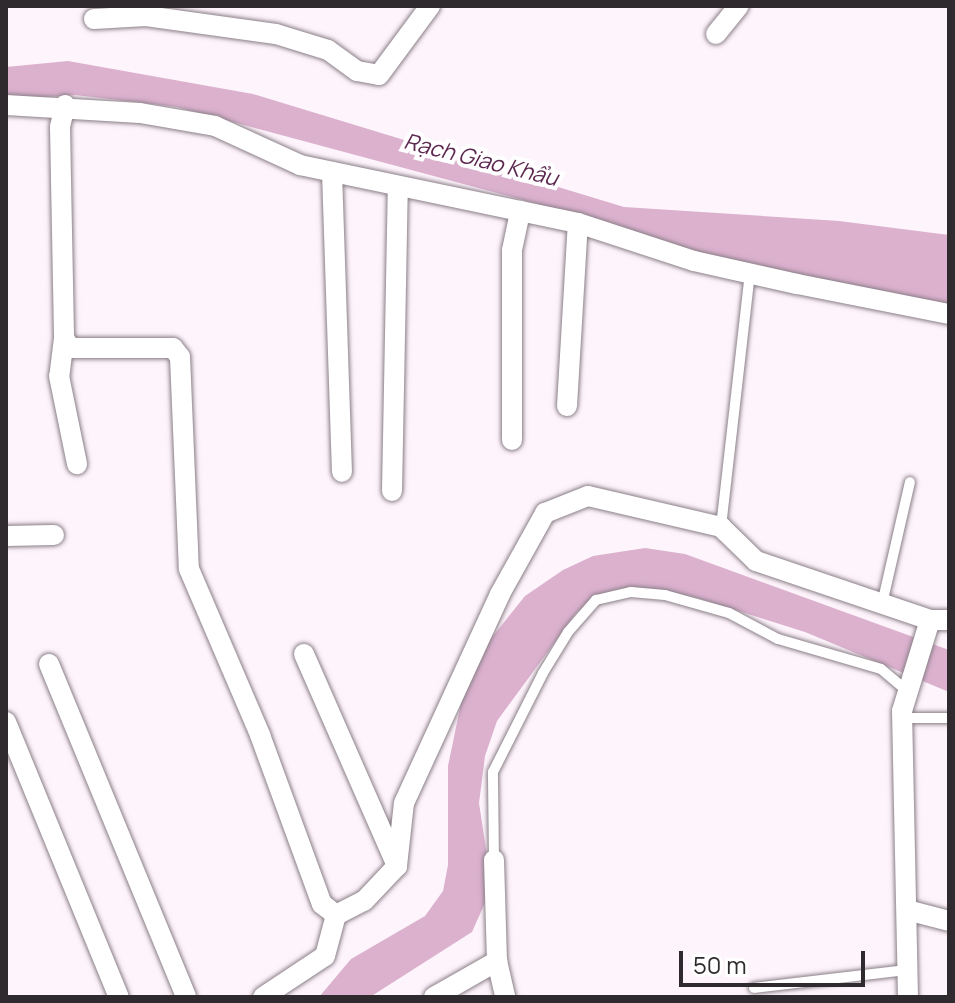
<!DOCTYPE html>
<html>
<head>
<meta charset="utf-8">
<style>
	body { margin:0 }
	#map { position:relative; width:955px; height:1003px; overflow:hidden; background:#fef4fb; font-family:Manrope,sans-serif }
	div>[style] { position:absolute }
	.water>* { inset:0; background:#dbb1ce }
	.roads { filter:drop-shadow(0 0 2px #8a7f87) drop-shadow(0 0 2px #8a7f87) }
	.lane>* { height:10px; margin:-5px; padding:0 5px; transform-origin:5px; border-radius:5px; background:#fff }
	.street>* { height:20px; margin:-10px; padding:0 10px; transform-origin:10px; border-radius:10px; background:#fff }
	span { translate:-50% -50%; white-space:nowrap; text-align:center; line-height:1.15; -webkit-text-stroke:8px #fff; paint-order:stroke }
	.water-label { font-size:22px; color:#5d2950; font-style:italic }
	.frame { position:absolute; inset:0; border:8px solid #2e2a2d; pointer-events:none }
	.scale { position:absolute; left:679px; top:951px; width:186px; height:36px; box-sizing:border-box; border:4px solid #2e2a2d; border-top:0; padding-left:10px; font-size:24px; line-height:28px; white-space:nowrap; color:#2e2a2d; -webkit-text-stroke:6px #fff; paint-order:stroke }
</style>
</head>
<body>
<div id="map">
	<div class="water">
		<div style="clip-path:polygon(68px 61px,253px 94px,624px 207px,839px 221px,949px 235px,949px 312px,695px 259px,545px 206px,177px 107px,75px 95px,6px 100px,6px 67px)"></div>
		<div style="clip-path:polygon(645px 548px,685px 554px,949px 650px,949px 692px,805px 632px,697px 598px,632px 588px,599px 595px,577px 612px,497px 721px,485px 756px,479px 803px,489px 869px,488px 896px,472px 932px,370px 997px,319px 997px,351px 959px,425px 916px,443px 891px,448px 865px,448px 766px,461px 703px,485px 646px,525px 596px,563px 570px,593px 556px)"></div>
	</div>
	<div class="roads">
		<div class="lane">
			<div style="left:721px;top:527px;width:257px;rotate:-83.5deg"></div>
			<div style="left:882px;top:604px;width:125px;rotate:-77.1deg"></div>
			<div style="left:902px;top:718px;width:47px"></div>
			<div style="left:494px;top:860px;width:88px;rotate:-90.7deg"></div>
			<div style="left:493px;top:772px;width:111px;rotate:-63.2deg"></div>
			<div style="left:543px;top:673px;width:48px;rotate:-58.6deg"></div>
			<div style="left:568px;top:632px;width:43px;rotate:-48.8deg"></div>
			<div style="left:596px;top:600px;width:36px;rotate:-13deg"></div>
			<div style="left:631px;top:592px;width:34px;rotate:5deg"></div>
			<div style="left:665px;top:595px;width:66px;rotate:15.7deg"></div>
			<div style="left:729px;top:613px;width:55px;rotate:28deg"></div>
			<div style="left:778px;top:639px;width:107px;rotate:16.2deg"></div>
			<div style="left:881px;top:669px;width:34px;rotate:40deg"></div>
			<div style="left:754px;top:988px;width:155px;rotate:-6.7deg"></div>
		</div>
		<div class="street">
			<div style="left:94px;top:19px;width:52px;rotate:-3.3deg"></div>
			<div style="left:146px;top:16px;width:131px;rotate:7.9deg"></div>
			<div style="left:276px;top:34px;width:54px;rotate:17.1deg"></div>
			<div style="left:328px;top:50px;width:36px;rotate:36deg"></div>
			<div style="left:357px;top:71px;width:22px;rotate:10deg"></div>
			<div style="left:379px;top:75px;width:86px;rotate:-53.5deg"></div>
			<div style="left:716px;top:34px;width:36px;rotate:-51deg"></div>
			<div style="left:6px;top:105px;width:134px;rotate:3.4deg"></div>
			<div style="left:140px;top:113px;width:76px;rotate:9.8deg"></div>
			<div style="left:215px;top:126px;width:94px;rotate:24.6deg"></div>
			<div style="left:300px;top:165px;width:284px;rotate:11.8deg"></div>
			<div style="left:578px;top:223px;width:122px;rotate:18.1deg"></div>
			<div style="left:694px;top:261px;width:106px;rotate:12.6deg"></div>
			<div style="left:797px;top:284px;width:155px;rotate:11.2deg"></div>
			<div style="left:65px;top:105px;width:23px;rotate:103deg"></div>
			<div style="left:60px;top:127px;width:211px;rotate:88.9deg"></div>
			<div style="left:64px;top:338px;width:12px;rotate:59deg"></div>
			<div style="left:70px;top:348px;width:103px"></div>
			<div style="left:173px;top:348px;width:11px;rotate:52deg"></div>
			<div style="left:180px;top:357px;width:212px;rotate:87.6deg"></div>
			<div style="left:189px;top:569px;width:181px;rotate:66.8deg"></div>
			<div style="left:260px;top:735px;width:180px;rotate:69.9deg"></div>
			<div style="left:322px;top:904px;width:18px;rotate:38deg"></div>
			<div style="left:336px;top:915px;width:31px;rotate:-27deg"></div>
			<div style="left:364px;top:901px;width:48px;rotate:-46.7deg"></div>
			<div style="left:397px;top:866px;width:63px;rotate:-83.7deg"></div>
			<div style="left:404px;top:803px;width:230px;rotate:-65.3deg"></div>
			<div style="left:500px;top:594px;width:93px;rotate:-60.9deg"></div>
			<div style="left:545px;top:513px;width:46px;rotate:-21.6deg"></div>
			<div style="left:588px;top:496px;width:137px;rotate:13.1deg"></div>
			<div style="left:721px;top:527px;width:49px;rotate:44.2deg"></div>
			<div style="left:756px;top:561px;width:184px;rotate:18.7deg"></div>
			<div style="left:930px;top:620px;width:19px"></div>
			<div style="left:332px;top:172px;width:300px;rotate:88.1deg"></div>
			<div style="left:64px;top:338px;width:38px;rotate:97deg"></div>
			<div style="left:59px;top:376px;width:90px;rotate:78.4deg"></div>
			<div style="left:567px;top:406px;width:183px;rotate:-86.6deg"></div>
			<div style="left:512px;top:440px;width:190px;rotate:-90deg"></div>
			<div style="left:512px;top:250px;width:40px;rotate:-78deg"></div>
			<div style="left:392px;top:491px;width:304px;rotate:-88.9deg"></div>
			<div style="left:6px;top:536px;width:48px;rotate:-1.2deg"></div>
			<div style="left:304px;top:654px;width:232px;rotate:66.3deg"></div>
			<div style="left:49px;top:664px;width:360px;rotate:67.6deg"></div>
			<div style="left:6px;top:722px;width:297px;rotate:67.7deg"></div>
			<div style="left:494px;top:860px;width:101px;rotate:88.3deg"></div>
			<div style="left:497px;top:961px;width:37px;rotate:77deg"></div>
			<div style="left:907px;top:910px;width:43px;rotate:14.7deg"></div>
			<div style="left:263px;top:997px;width:74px;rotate:-33.5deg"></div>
			<div style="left:325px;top:956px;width:42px;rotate:-75deg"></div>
			<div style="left:434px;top:997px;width:73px;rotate:-29.7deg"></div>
			<div style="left:908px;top:997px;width:286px;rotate:-91.2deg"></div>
			<div style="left:902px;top:711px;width:95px;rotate:-72.9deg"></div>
		</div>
	</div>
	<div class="water-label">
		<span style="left:481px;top:160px;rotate:14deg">Rạch Giao Khẩu</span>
	</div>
	<div class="frame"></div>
	<div class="scale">50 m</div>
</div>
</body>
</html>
